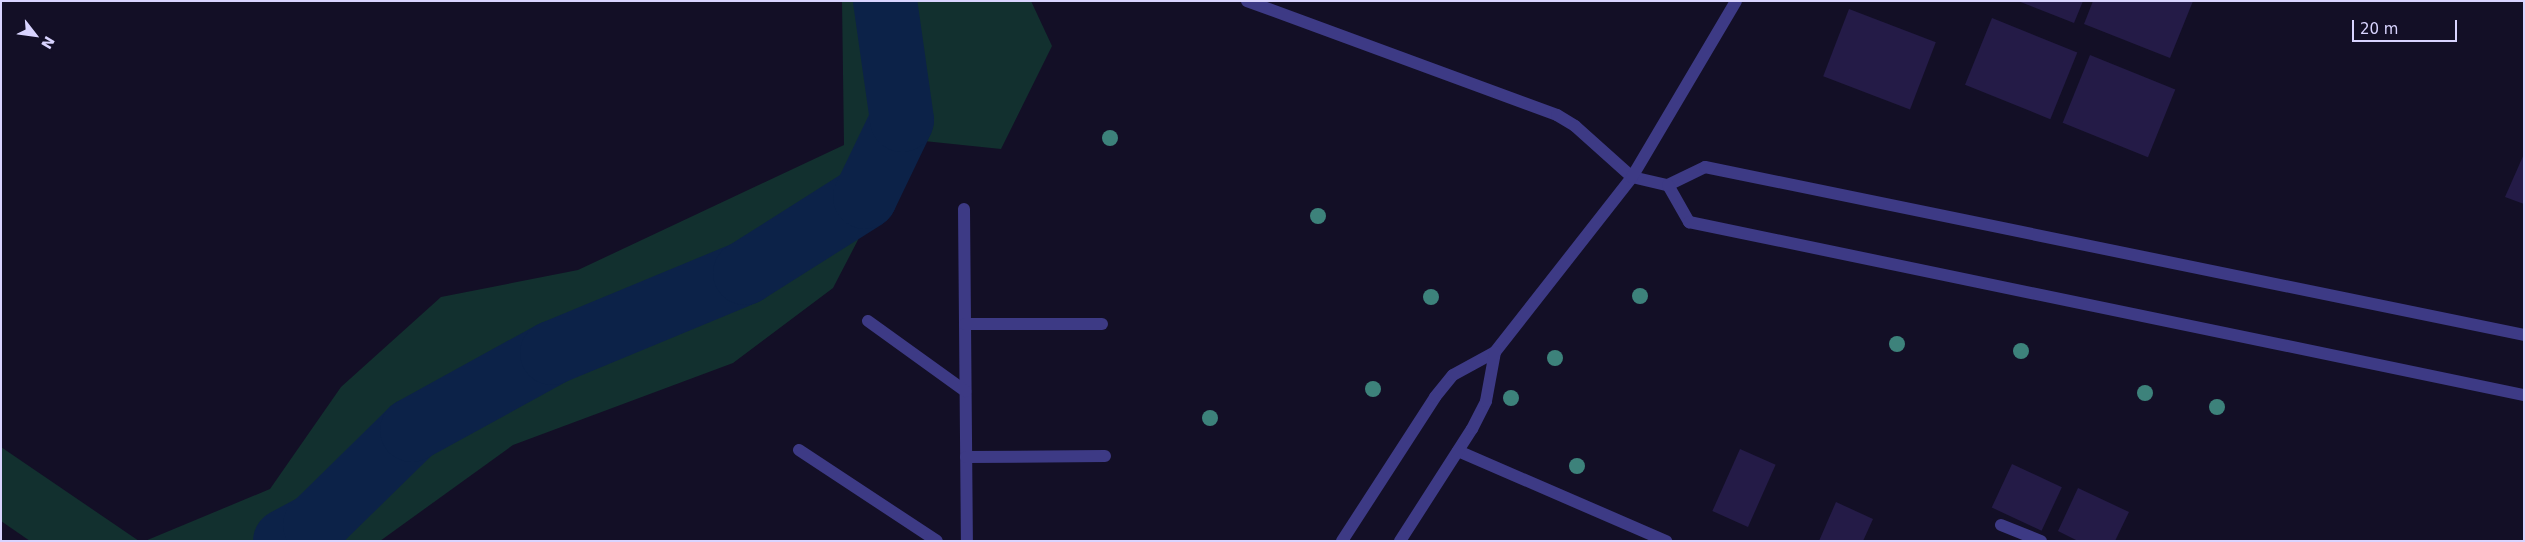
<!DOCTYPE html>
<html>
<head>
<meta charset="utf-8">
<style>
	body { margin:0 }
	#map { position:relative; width:2525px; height:542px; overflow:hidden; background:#130f26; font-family:"DejaVu Sans",sans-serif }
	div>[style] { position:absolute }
	.green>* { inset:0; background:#12302f }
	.river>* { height:64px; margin:-32px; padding:0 32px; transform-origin:32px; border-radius:32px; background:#0c2248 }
	.building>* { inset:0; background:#241b47; transform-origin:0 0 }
	.minor>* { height:12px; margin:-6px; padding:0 6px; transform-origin:6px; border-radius:6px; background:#3d3a85 }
	.tertiary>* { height:12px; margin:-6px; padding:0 6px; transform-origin:6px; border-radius:6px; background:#3d3a85 }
	.trees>* { width:16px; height:16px; margin:-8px; border-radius:50%; background:#3d827b }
	span { translate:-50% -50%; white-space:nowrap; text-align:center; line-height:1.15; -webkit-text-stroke:4px #130f26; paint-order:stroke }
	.frame { position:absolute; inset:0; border:2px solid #d9d4ff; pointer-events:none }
	.north { position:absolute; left:10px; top:10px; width:50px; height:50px; -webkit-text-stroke:4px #130f26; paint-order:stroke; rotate:120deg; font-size:14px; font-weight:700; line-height:20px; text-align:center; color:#d9d4ff }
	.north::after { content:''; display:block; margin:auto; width:18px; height:22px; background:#d9d4ff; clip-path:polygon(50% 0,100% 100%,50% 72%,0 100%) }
	.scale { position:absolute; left:2352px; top:20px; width:105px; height:22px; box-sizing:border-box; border:2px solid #d9d4ff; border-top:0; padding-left:6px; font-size:15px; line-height:18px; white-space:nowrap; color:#d9d4ff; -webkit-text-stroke:4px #130f26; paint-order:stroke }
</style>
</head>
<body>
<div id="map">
	<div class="green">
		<div style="clip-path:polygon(842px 1px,1031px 1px,1052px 46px,1001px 149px,924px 141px,899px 161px,833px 288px,733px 363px,513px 445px,380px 541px,145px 541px,270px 489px,341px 387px,441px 297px,578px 270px,844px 145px)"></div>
		<div style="clip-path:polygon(1px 447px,139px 541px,30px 541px,1px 521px)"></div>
	</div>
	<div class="river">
		<div style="left:285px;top:541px;width:34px;rotate:-28deg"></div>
		<div style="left:315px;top:525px;width:136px;rotate:-44.4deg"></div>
		<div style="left:412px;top:430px;width:160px;rotate:-28.8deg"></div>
		<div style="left:552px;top:353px;width:209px;rotate:-22.5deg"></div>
		<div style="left:745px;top:273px;width:142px;rotate:-32.3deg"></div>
		<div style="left:865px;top:197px;width:85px;rotate:-64.3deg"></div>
		<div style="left:902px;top:120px;width:120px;rotate:-98.1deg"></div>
	</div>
	<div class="building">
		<div style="clip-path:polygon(2018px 1px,2083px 1px,2074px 23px)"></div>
		<div style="clip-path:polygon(2093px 1px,2193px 1px,2170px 58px,2084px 24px)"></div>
		<div style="left:1849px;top:9px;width:93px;height:72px;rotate:21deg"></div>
		<div style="left:1992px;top:18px;width:92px;height:72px;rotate:22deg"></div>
		<div style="left:2090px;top:55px;width:92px;height:73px;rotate:22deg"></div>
		<div style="clip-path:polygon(2524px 154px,2524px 204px,2505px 197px)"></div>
		<div style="left:1740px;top:449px;width:39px;height:68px;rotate:24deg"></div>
		<div style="left:2012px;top:464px;width:55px;height:48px;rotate:25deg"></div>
		<div style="clip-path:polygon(2078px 488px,2129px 512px,2115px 541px,2078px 541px,2058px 531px)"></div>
		<div style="clip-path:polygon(1836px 502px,1873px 519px,1863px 541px,1819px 541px)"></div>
	</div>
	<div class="minor">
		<div style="left:1247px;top:1px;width:330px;rotate:20.2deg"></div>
		<div style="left:1557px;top:115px;width:21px;rotate:31deg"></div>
		<div style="left:1575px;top:126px;width:76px;rotate:41.8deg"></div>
		<div style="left:964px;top:209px;width:332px;rotate:89.5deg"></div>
		<div style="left:868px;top:321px;width:120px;rotate:35.8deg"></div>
		<div style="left:965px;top:324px;width:137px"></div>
		<div style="left:799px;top:450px;width:165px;rotate:33.4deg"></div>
		<div style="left:1458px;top:451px;width:227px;rotate:23.4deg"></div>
		<div style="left:966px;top:457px;width:139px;rotate:-0.4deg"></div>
		<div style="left:2001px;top:525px;width:43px;rotate:21.8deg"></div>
	</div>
	<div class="tertiary">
		<div style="left:1632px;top:177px;width:37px;rotate:13deg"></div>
		<div style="left:1668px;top:185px;width:41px;rotate:-25.9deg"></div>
		<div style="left:1705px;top:167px;width:836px;rotate:11.59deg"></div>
		<div style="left:1668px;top:185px;width:43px;rotate:60.4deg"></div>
		<div style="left:1689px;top:222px;width:853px;rotate:11.71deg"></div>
		<div style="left:1342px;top:541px;width:171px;rotate:-57.1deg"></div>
		<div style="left:1435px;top:397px;width:28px;rotate:-51deg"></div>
		<div style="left:1453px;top:375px;width:48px;rotate:-28.7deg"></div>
		<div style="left:1495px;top:352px;width:222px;rotate:-51.9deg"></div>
		<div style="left:1632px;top:177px;width:204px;rotate:-59.4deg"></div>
		<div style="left:1400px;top:541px;width:133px;rotate:-57.3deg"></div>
		<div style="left:1472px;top:429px;width:31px;rotate:-63deg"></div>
		<div style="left:1486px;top:401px;width:50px;rotate:-79.6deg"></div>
	</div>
	<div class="trees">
		<div style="left:1110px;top:138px"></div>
		<div style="left:1318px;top:216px"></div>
		<div style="left:1640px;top:296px"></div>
		<div style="left:1431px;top:297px"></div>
		<div style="left:1897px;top:344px"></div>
		<div style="left:2021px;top:351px"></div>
		<div style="left:1555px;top:358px"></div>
		<div style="left:1373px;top:389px"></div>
		<div style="left:2145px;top:393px"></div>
		<div style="left:1511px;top:398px"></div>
		<div style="left:2217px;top:407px"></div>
		<div style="left:1210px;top:418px"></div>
		<div style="left:1577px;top:466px"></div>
	</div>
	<div class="frame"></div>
	<div class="north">N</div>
	<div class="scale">20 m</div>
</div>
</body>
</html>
